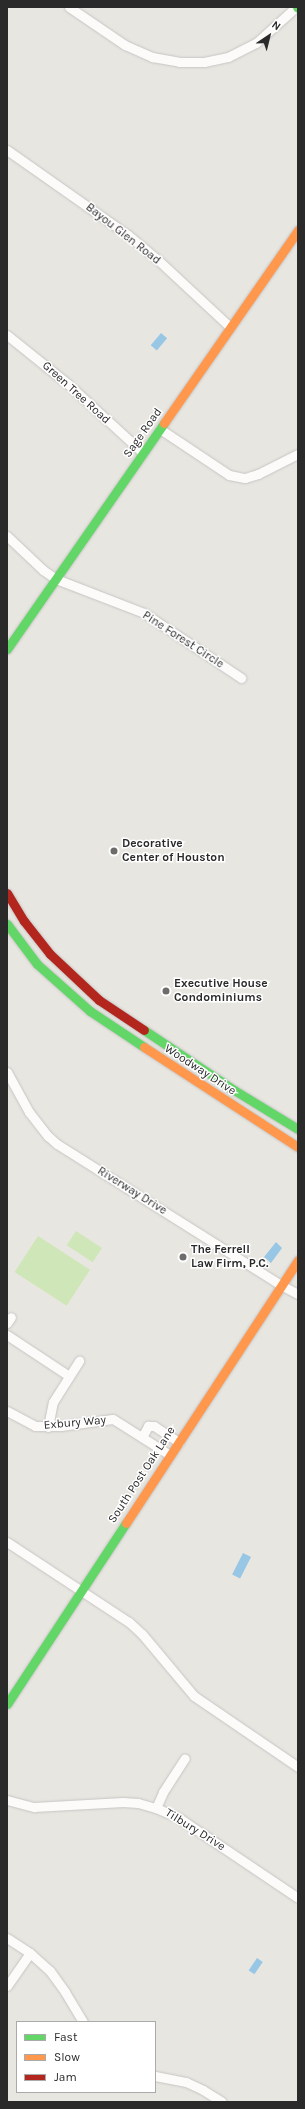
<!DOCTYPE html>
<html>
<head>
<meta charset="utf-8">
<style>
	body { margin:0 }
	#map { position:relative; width:305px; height:2109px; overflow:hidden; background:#e8e6e0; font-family:Karla,sans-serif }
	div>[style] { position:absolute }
	.pitch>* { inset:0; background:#cfe6b8; transform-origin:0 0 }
	.water>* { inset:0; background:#98c7e6; transform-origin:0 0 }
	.roads { filter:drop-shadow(0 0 1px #c6c5c5) drop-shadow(0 0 1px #c6c5c5) }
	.street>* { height:9px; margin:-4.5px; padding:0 4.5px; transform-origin:4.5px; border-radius:4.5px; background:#fcfbfa }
	.fast>* { height:9px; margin:-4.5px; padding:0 4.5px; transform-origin:4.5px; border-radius:4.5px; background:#63d668 }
	.slow>* { height:9px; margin:-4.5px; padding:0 4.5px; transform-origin:4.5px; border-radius:4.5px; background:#ff974d }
	.jam>* { height:9px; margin:-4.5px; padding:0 4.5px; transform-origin:4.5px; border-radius:4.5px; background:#b3261e }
	.dots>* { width:11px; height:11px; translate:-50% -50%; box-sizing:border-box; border:2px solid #fff; border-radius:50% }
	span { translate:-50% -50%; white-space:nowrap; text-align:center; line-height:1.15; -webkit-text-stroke:3px #fff; paint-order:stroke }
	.street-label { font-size:12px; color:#2a2a2a }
	.poi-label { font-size:12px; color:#2a2a2a; font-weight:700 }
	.left { translate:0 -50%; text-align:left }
	.frame { position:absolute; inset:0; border:8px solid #2a2a2a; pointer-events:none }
	.legend { position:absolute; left:16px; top:2021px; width:140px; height:72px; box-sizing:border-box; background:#fff; border:1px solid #aaa; margin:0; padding:5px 7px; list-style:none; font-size:12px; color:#2a2a2a }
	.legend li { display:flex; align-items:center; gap:8px; height:20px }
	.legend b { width:20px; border:1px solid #aaa }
	.north { position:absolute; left:249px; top:16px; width:40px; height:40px; -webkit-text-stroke:3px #fff; paint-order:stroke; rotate:35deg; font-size:11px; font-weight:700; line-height:16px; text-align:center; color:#2a2a2a }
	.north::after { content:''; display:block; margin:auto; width:14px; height:18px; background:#2a2a2a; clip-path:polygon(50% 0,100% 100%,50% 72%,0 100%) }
</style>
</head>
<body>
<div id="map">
	<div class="pitch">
		<div style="left:76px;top:1231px;width:31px;height:17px;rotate:33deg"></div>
		<div style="left:38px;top:1236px;width:62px;height:43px;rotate:33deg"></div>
	</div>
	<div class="water">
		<div style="left:161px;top:333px;width:8px;height:16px;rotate:40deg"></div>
		<div style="clip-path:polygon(276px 1242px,282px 1248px,271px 1263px,264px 1257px)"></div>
		<div style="left:243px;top:1553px;width:9px;height:24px;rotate:27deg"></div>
		<div style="left:257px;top:1958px;width:7px;height:15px;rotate:34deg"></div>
	</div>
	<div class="roads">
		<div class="street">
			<div style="left:69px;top:7px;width:68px;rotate:34.2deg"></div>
			<div style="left:125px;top:45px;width:30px;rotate:24deg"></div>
			<div style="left:152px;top:57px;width:27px;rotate:10deg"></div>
			<div style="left:179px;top:62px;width:25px"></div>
			<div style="left:204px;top:62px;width:25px;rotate:-12deg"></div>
			<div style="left:228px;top:57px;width:31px;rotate:-27deg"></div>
			<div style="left:256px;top:43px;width:54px;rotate:-42deg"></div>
			<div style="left:7px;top:150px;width:148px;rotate:35.1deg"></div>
			<div style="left:128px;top:235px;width:39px;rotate:40deg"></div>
			<div style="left:158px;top:260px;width:98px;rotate:42.9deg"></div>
			<div style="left:7px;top:335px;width:78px;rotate:38.8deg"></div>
			<div style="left:68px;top:384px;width:102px;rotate:42.6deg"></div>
			<div style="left:160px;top:429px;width:83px;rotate:33.7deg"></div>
			<div style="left:229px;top:475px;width:16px;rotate:11deg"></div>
			<div style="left:245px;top:478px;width:14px;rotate:-17deg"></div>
			<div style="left:258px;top:474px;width:45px;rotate:-26.6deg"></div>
			<div style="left:7px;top:536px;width:50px;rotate:43.4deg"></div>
			<div style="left:43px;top:570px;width:16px;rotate:35deg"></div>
			<div style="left:56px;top:579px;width:94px;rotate:21.1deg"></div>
			<div style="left:144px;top:613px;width:117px;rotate:33.8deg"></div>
			<div style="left:7px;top:1072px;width:46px;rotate:61.2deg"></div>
			<div style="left:29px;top:1112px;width:31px;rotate:52deg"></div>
			<div style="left:48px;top:1136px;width:12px;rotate:42deg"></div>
			<div style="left:57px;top:1144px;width:265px;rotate:32.2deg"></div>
			<div style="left:281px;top:1285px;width:19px;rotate:28deg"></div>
			<div style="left:7px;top:1323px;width:7px;rotate:-56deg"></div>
			<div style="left:7px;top:1335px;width:74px;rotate:33.5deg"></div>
			<div style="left:7px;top:1411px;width:32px;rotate:28deg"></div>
			<div style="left:35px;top:1426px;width:26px"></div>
			<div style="left:61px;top:1426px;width:52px;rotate:-7.7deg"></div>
			<div style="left:113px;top:1419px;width:67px;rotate:32.3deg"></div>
			<div style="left:48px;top:1427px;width:25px;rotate:-79deg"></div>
			<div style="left:53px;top:1402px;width:49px;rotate:-57.6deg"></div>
			<div style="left:142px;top:1437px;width:13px;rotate:-61deg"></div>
			<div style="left:148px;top:1426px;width:6px"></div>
			<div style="left:154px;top:1426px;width:30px;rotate:33deg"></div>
			<div style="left:7px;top:1542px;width:146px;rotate:33.3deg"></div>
			<div style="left:129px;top:1622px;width:18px;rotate:43deg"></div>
			<div style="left:142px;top:1634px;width:81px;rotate:50deg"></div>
			<div style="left:194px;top:1696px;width:126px;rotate:34.3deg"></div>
			<div style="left:7px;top:1800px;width:28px;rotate:15deg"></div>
			<div style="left:34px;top:1807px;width:89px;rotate:-3.2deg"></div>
			<div style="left:123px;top:1802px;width:15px;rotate:4deg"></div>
			<div style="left:138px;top:1803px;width:19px;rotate:16deg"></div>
			<div style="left:156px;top:1808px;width:25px;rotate:23deg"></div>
			<div style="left:179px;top:1818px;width:143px;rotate:33.9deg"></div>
			<div style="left:156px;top:1808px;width:17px;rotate:-66deg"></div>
			<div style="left:163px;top:1792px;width:40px;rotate:-57.1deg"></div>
			<div style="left:7px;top:1938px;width:27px;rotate:33deg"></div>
			<div style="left:30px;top:1953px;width:27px;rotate:42deg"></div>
			<div style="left:50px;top:1971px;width:26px;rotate:54deg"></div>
			<div style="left:65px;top:1992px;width:35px;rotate:59deg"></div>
			<div style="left:7px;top:1986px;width:40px;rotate:-55.1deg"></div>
			<div style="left:155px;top:2076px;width:32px;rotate:11deg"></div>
			<div style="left:186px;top:2082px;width:19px;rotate:25deg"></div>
			<div style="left:203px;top:2090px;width:22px;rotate:32deg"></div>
		</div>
		<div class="fast">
			<div style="left:297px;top:7px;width:1px;rotate:45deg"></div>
			<div style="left:7px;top:649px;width:275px;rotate:-55.2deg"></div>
			<div style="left:7px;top:924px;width:50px;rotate:53.1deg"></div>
			<div style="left:37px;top:964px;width:71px;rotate:41.6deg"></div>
			<div style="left:90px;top:1011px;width:65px;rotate:33.7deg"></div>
			<div style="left:144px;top:1030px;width:108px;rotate:33.7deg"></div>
			<div style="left:234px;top:1090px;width:75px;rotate:31.4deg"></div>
			<div style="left:7px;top:1704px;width:217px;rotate:-56.7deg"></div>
		</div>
		<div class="slow">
			<div style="left:164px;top:423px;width:235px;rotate:-55.2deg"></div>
			<div style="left:144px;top:1047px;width:184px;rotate:33deg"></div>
			<div style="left:126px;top:1523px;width:314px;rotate:-56.8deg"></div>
		</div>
		<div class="jam">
			<div style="left:7px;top:893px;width:33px;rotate:59deg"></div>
			<div style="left:24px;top:921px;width:42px;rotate:51.8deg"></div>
			<div style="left:50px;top:954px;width:67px;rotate:43.2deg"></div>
			<div style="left:99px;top:1000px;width:54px;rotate:33.7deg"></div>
		</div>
	</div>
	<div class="dots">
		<div style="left:114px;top:851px;background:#6c6c6a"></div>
		<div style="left:166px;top:991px;background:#6c6c6a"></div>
		<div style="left:183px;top:1257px;background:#6c6c6a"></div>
	</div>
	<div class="street-label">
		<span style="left:123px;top:234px;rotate:38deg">Bayou Glen Road</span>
		<span style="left:76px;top:393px;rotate:42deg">Green Tree Road</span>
		<span style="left:143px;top:433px;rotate:-55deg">Sage Road</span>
		<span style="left:183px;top:640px;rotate:33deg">Pine Forest Circle</span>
		<span style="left:200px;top:1070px;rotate:33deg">Woodway Drive</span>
		<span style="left:132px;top:1191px;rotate:32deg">Riverway Drive</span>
		<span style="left:75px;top:1423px;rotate:-5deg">Exbury Way</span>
		<span style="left:142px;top:1475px;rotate:-57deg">South Post Oak Lane</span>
		<span style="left:195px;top:1830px;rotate:32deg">Tilbury Drive</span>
	</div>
	<div class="poi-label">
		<span class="left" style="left:122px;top:851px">Decorative<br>Center of Houston</span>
		<span class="left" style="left:174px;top:991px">Executive House<br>Condominiums</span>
		<span class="left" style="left:191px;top:1257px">The Ferrell<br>Law Firm, P.C.</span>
	</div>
	<div class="frame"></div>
	<ul class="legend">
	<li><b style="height:5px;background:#63d668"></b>Fast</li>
	<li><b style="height:5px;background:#ff974d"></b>Slow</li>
	<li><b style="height:5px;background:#b3261e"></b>Jam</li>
	</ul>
	<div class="north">N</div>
</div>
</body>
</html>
